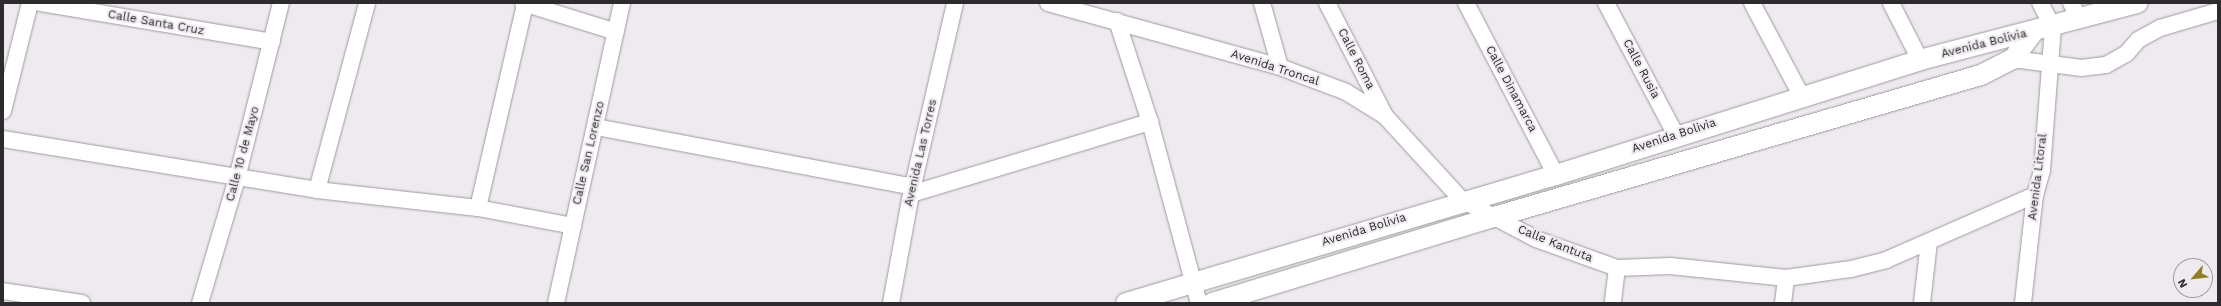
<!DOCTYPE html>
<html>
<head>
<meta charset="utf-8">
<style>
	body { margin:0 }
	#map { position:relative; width:2221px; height:306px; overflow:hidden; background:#eeeaef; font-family:"Work Sans",sans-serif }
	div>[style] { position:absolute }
	.roads { filter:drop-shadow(0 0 1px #9d999e) drop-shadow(0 0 1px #9d999e) }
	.minor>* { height:16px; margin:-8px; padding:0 8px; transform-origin:8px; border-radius:8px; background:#fff }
	.tertiary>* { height:20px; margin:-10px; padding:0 10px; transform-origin:10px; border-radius:10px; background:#fff }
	span { translate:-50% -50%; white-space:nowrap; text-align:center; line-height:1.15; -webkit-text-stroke:4px #eeeaef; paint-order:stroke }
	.street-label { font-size:12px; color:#2d2b2d }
	.frame { position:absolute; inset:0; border:4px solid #2d2b2d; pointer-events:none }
	.north { position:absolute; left:2173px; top:258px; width:40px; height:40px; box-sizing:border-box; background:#eeeaef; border:1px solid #a19ea1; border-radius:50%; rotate:242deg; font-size:11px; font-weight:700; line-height:16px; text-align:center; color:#2d2b2d }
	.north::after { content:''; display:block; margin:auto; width:14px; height:18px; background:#8e7f26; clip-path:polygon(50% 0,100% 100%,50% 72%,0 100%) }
</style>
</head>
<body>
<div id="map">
	<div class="roads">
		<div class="minor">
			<div style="left:40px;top:3px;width:235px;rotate:9.5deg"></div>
			<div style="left:523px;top:3px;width:97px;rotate:17.3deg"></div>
			<div style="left:1048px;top:3px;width:241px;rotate:15.4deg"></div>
			<div style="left:1280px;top:67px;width:71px;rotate:20.7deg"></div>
			<div style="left:1346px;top:92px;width:46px;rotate:31.6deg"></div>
			<div style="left:1385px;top:116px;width:114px;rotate:47.5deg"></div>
			<div style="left:1462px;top:200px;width:84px;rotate:27.8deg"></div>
			<div style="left:1536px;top:239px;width:86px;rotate:19.7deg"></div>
			<div style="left:1617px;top:268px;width:35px;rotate:97deg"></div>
			<div style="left:1262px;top:3px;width:66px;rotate:74.3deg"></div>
			<div style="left:1327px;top:3px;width:127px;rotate:62.8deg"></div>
			<div style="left:1466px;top:3px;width:194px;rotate:62.4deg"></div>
			<div style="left:1606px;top:3px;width:149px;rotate:62.1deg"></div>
			<div style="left:1752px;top:3px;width:104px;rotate:62deg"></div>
			<div style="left:1891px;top:3px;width:64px;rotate:63deg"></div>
			<div style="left:2071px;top:3px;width:19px;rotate:62deg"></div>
			<div style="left:1117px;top:21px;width:106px;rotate:71.9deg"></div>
			<div style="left:1150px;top:122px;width:188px;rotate:74.9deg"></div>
			<div style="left:2013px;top:59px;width:69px;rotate:7.5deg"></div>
			<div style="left:2081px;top:68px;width:25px;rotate:-7deg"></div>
			<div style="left:2106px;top:65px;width:23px;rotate:-29deg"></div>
			<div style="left:2126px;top:54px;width:18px;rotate:-49deg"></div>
			<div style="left:2138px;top:40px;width:25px;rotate:-29deg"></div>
			<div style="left:2160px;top:28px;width:60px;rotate:-16.3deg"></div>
			<div style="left:3px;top:111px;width:111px;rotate:-76deg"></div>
			<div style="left:596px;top:127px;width:323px;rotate:10.7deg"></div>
			<div style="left:3px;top:139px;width:318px;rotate:9.2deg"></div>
			<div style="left:317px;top:190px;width:162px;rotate:6.4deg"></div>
			<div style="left:478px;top:208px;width:97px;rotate:10.7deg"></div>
			<div style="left:317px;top:190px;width:194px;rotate:-75deg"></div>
			<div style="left:911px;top:194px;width:250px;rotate:-16.8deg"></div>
			<div style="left:478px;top:208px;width:209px;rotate:-77deg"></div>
			<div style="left:1617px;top:268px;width:53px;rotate:-2.2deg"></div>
			<div style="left:1670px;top:266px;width:117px;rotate:5.9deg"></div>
			<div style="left:1786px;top:278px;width:66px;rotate:-7.9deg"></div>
			<div style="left:1851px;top:269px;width:36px;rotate:-14deg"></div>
			<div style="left:1886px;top:260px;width:163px;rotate:-23.6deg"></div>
			<div style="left:3px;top:291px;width:80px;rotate:8.6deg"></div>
			<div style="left:200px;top:303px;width:130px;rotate:-73.5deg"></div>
			<div style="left:237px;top:178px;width:180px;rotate:-75.9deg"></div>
			<div style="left:556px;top:303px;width:307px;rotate:-77.6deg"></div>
			<div style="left:891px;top:303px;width:111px;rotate:-79.6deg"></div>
			<div style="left:911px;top:194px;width:196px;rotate:-77deg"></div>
			<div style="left:1783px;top:303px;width:25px;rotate:-83deg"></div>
			<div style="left:1922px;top:303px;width:61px;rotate:-83.5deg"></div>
			<div style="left:2023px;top:303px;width:109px;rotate:-83.7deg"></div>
			<div style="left:2035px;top:195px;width:26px;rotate:-74deg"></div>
			<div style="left:2042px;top:170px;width:143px;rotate:-85.6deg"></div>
			<div style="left:2053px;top:27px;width:27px;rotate:-118deg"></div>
		</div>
		<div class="tertiary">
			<div style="left:1126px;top:303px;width:449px;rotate:-16.6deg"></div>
			<div style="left:1556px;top:175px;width:382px;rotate:-17.5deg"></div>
			<div style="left:1920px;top:60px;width:225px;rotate:-14.7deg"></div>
			<div style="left:1212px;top:303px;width:295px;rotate:-17deg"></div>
			<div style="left:1494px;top:217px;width:507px;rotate:-16.26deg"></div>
			<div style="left:1981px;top:75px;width:36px;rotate:-27deg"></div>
			<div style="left:2013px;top:59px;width:34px;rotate:-53deg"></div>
		</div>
	</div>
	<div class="street-label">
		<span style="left:156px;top:23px;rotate:10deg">Calle Santa Cruz</span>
		<span style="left:1984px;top:44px;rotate:-14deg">Avenida Bolivia</span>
		<span style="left:1356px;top:59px;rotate:63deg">Calle Roma</span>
		<span style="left:1275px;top:68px;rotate:18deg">Avenida Troncal</span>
		<span style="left:1641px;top:69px;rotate:62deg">Calle Rusia</span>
		<span style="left:1511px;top:89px;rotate:62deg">Calle Dinamarca</span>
		<span style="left:1674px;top:136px;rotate:-18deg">Avenida Bolivia</span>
		<span style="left:589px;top:153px;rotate:-77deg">Calle San Lorenzo</span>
		<span style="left:921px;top:153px;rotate:-77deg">Avenida Las Torres</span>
		<span style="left:243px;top:154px;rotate:-75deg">Calle 10 de Mayo</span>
		<span style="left:2038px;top:177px;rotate:-83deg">Avenida Litoral</span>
		<span style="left:1364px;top:230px;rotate:-17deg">Avenida Bolivia</span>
		<span style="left:1555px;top:244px;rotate:22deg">Calle Kantuta</span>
	</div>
	<div class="frame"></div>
	<div class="north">N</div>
</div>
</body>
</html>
